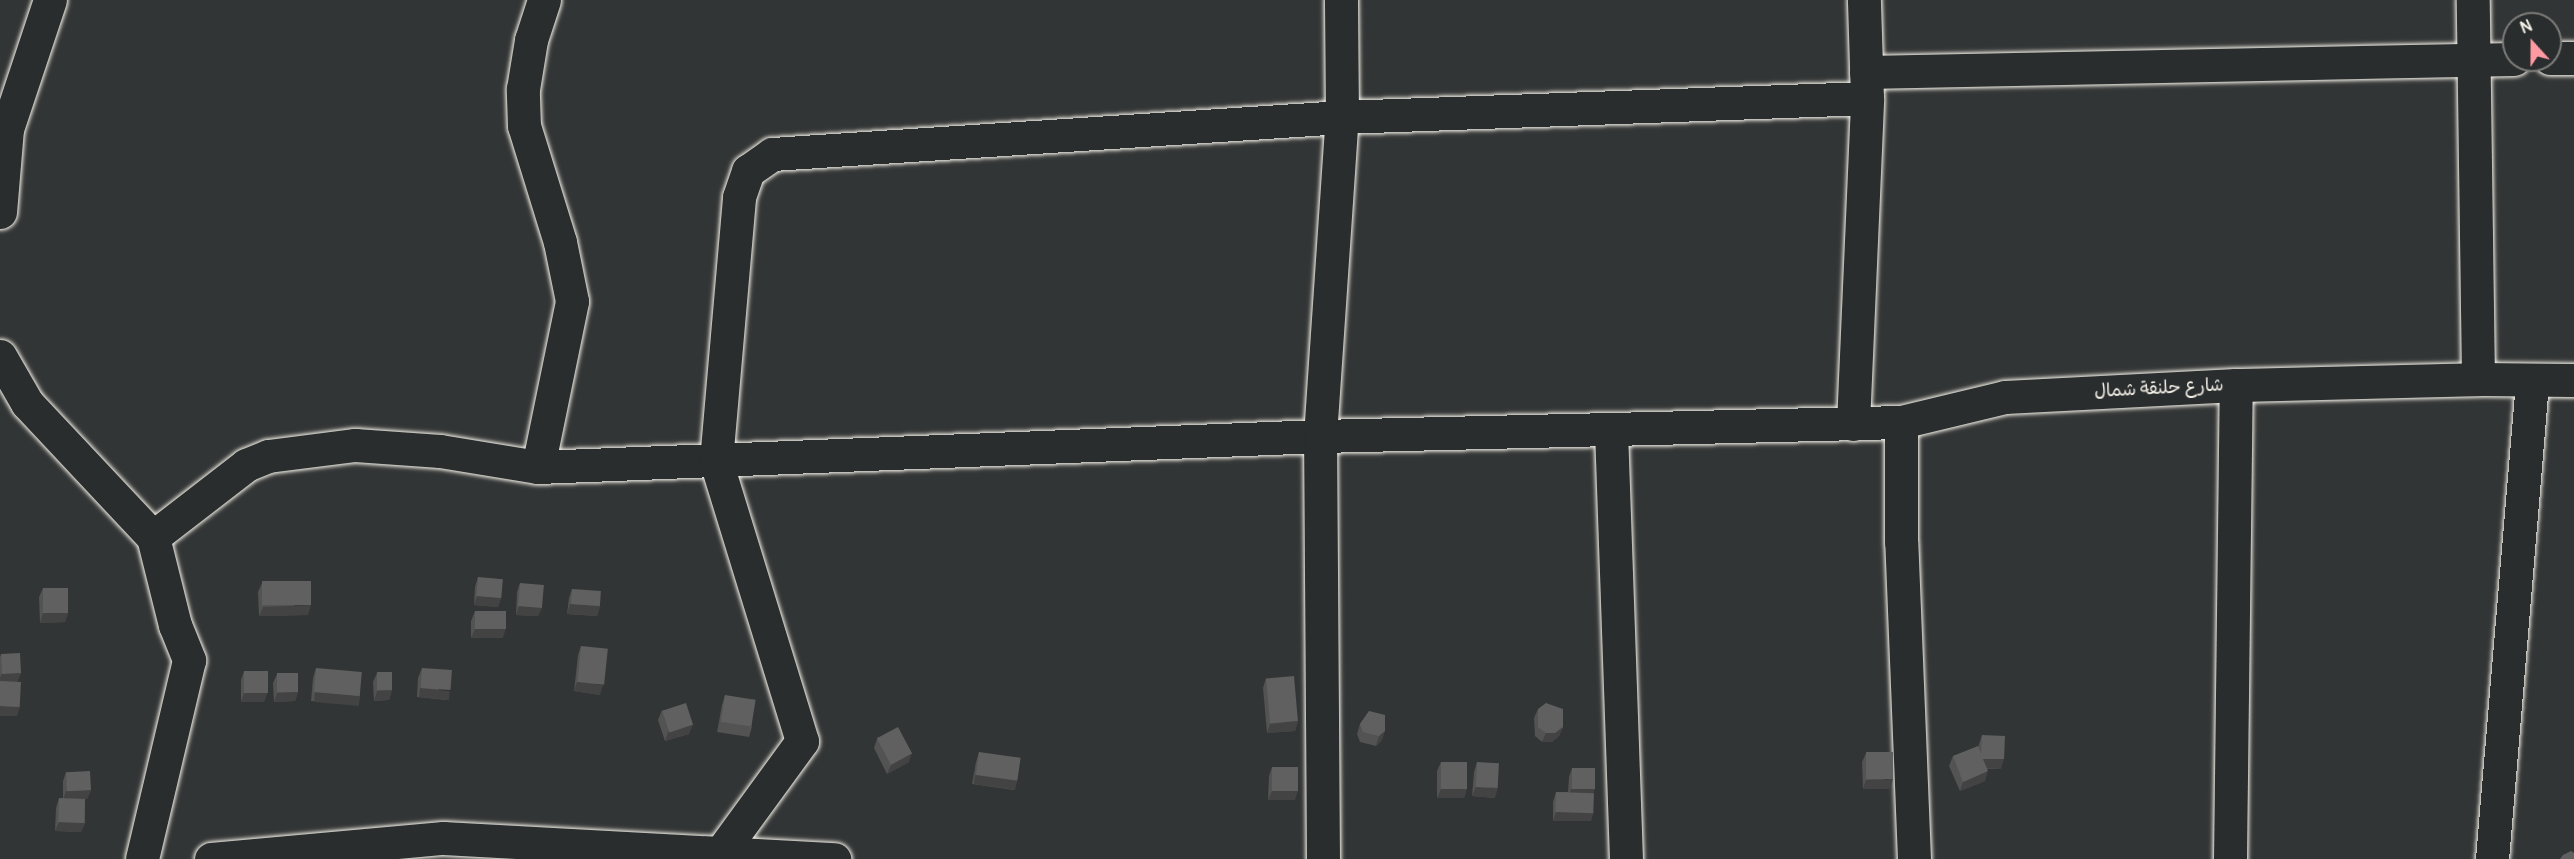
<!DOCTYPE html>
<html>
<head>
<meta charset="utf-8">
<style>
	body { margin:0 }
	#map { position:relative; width:2574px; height:859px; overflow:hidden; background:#323535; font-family:Pangolin,"Playpen Sans Arabic",sans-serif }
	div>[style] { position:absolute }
	.roads { filter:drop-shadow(0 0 2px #f4f1e8) drop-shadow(0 0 2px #f4f1e8) }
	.street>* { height:33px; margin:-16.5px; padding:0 16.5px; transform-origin:16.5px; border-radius:16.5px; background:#2a2d2e }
	.wall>* { inset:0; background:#525352 }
	.shaded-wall>* { inset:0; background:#424342; transform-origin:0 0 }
	.building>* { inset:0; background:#5f605f; transform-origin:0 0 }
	span { translate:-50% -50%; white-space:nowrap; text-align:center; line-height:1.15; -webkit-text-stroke:5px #2a2d2e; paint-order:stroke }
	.street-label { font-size:18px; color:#f4f1e8 }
	.north { position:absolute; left:2502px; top:12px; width:60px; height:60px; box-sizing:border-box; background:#2a2d2e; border:2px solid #7b7b78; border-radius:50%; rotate:339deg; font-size:16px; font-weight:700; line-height:24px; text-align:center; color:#f4f1e8 }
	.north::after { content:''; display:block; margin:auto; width:21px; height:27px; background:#ff9aa2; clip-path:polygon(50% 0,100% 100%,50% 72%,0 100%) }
</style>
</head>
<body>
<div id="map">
	<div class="roads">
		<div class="street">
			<div style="left:2550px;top:58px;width:24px"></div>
			<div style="left:1866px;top:72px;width:648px;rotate:-1.15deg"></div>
			<div style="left:0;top:212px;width:83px;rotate:-85.2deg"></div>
			<div style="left:7px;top:129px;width:136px;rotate:-71.6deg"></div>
			<div style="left:0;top:356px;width:54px;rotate:60.1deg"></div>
			<div style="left:27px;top:403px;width:184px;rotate:46.8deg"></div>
			<div style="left:153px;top:537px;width:91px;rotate:76deg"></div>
			<div style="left:175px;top:625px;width:38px;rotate:68deg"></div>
			<div style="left:189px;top:660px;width:204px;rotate:103.3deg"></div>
			<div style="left:2478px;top:379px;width:96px;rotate:0.6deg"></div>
			<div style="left:1853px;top:424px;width:326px;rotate:-87.5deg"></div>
			<div style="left:1867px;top:98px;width:98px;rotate:-91.8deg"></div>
			<div style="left:1611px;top:430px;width:429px;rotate:88deg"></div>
			<div style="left:538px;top:467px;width:169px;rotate:-78.4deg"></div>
			<div style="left:572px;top:301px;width:60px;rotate:-101.5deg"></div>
			<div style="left:560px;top:242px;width:121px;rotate:-107.2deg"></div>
			<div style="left:524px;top:126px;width:37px;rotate:-92deg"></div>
			<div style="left:523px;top:89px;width:50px;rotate:-80.7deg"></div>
			<div style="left:531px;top:40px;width:42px;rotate:-72deg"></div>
			<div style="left:153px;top:537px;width:118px;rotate:-37.7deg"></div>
			<div style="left:246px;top:465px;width:24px;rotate:-22deg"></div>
			<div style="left:268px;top:456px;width:88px;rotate:-7.2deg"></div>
			<div style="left:355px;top:445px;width:85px;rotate:4deg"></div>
			<div style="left:440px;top:451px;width:99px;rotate:9.3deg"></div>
			<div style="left:538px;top:467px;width:783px;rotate:-2.27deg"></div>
			<div style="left:1320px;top:436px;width:581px;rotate:-1.38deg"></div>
			<div style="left:211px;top:859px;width:233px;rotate:-5.2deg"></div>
			<div style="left:443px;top:838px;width:392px;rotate:3.1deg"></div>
			<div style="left:716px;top:859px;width:146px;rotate:-53.9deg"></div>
			<div style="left:802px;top:741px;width:293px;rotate:-107.1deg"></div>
			<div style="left:716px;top:461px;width:265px;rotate:-85deg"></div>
			<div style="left:739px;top:197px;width:28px;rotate:-71deg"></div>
			<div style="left:748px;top:171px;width:29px;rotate:-35deg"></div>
			<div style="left:772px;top:154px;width:571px;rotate:-3.71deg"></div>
			<div style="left:1342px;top:117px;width:525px;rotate:-2.07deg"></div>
			<div style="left:1323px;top:859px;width:423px;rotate:-90.4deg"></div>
			<div style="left:1320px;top:436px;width:320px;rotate:-86.1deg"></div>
			<div style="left:1342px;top:117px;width:117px;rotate:-90.5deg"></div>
			<div style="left:1914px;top:859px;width:317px;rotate:-92.3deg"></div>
			<div style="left:1901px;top:542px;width:120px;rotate:-90deg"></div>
			<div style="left:1901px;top:422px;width:107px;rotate:-13.5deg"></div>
			<div style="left:2005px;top:397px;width:231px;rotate:-3deg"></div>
			<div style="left:2236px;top:385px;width:242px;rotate:-1.4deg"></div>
			<div style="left:2478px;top:379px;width:379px;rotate:-90.8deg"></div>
			<div style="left:2230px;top:859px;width:474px;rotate:-89.3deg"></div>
			<div style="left:2492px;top:859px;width:480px;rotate:-85.2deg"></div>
		</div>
	</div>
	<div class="wall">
		<div style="clip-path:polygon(478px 577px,501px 598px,498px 607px,474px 605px,475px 587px)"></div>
		<div style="clip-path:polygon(262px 583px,308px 615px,259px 616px,258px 592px)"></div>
		<div style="clip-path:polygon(520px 583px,542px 607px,538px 616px,516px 615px,517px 592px)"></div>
		<div style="clip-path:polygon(43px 588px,68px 613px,65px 622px,40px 623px,39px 597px)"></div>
		<div style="clip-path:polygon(572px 589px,600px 606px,597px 616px,567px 614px,569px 598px)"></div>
		<div style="clip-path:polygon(475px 611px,503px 638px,471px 638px,471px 621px)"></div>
		<div style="clip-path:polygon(581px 646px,600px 695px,574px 691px,578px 655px)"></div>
		<div style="clip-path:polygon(1px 654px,21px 673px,17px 682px,17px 716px,0 716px,0 657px)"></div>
		<div style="clip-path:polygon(316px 668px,360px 696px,357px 705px,311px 701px,313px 678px)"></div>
		<div style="clip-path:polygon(422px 668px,447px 700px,417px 697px,418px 678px)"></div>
		<div style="clip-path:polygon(244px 671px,267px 693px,264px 702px,241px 702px,241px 680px)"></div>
		<div style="clip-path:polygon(377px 673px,392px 690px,389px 700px,374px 701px,373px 682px)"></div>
		<div style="clip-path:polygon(277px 674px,298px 692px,295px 701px,274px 702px,273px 683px)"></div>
		<div style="clip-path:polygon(1266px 678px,1298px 721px,1295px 731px,1267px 733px,1263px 688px)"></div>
		<div style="clip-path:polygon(725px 695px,752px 727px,749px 737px,717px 732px,722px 705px)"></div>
		<div style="clip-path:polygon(1538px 709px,1563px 727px,1559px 736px,1552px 742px,1542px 742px,1535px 736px,1534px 718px)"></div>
		<div style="clip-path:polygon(662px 710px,689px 734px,665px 741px,658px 720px)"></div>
		<div style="clip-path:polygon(1369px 711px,1382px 740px,1376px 746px,1360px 742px,1357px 734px,1360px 724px)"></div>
		<div style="clip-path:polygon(1982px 735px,2001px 769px,1987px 769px,1985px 781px,1960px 791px,1949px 766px,1953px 756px,1978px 747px)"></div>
		<div style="clip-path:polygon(877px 739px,909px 762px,887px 774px,874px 748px)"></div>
		<div style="clip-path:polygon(979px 752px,1017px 781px,1014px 790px,972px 784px,976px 762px)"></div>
		<div style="clip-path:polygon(1866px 753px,1890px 789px,1863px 789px,1862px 762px)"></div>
		<div style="clip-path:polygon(1441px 762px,1467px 788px,1464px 798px,1437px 798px,1437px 771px)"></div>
		<div style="clip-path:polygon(1477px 762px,1495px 798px,1472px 796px,1474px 772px)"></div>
		<div style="clip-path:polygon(1272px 767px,1295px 800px,1268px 800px,1269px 776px)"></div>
		<div style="clip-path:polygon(1572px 768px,1593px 793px,1591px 821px,1553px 821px,1553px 802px,1556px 792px,1568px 792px,1569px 777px)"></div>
		<div style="clip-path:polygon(66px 772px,91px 790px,87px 799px,85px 799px,85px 823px,81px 832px,55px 831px,56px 808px,59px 798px,63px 799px,63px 781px)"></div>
	</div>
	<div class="shaded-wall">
		<div style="clip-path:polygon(477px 596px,501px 598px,498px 607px,474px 605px)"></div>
		<div style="clip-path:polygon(570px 604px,600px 606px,597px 616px,567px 614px)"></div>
		<div style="clip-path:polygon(311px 605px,308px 615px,259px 616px,263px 607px)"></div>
		<div style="clip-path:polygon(519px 606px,542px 607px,538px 616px,516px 615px)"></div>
		<div style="clip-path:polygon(43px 613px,68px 613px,65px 622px,40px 623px)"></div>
		<div style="clip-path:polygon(506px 628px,503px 638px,471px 638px,475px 629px)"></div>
		<div style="clip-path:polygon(2px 673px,21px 673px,17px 682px,0 682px,0 678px)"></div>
		<div style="clip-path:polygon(577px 682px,603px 685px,600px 695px,574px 691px)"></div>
		<div style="left:420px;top:688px;width:30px;height:9px;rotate:6deg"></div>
		<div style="clip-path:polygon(392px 690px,389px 700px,374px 701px,377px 691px)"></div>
		<div style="clip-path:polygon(298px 692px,295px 701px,274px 702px,277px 693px)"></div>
		<div style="left:315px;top:692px;width:45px;height:10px;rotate:5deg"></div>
		<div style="clip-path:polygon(244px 693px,267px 693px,264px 702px,241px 702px)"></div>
		<div style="clip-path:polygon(0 706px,20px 707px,17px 716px,0 716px)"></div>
		<div style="clip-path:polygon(1298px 721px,1295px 731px,1267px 733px,1270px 724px)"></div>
		<div style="clip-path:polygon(693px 725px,689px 734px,665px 741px,668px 732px)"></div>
		<div style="clip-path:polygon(1563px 727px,1559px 736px,1552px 742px,1542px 742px,1546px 733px)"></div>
		<div style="clip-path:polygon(1385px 731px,1382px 740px,1376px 746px,1379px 736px)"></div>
		<div style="clip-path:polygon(912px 753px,909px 762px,887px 774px,891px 765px)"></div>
		<div style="clip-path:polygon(1983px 759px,2004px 759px,2001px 769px,1980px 768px)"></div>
		<div style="clip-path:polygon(1988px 771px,1985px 781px,1960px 791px,1963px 782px)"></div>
		<div style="left:975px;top:775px;width:42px;height:9px;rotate:8deg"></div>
		<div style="clip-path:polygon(1893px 779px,1890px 789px,1863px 789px,1866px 780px)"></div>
		<div style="clip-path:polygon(1476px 787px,1498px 788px,1495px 798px,1472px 796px)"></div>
		<div style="clip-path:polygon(1467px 788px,1464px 798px,1437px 798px,1441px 789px)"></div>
		<div style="clip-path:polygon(1571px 789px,1595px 789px,1591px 798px,1568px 798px)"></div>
		<div style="clip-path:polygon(91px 790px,87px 799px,63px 800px,66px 791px)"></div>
		<div style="clip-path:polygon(1272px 791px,1298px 791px,1295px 800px,1268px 800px)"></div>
		<div style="clip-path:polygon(1556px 812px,1594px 812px,1591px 821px,1553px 821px)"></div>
		<div style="clip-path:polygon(59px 822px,85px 823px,81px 832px,55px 831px)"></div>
	</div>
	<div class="building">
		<div style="left:478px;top:577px;width:25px;height:19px;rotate:5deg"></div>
		<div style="left:311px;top:581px;width:24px;height:49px;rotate:90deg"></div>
		<div style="left:520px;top:583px;width:24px;height:23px;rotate:5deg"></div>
		<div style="left:43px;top:588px;width:25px;height:25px"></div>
		<div style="left:572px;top:589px;width:29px;height:15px;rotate:4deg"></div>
		<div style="left:475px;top:611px;width:31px;height:18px"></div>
		<div style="left:581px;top:646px;width:27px;height:36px;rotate:6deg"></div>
		<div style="left:20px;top:653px;width:20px;height:19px;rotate:87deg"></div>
		<div style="left:316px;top:668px;width:46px;height:24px;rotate:5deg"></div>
		<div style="left:422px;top:668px;width:30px;height:20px;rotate:4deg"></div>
		<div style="left:244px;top:671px;width:24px;height:22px"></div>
		<div style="left:392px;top:672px;width:18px;height:15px;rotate:90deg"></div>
		<div style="left:298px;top:673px;width:19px;height:21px;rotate:90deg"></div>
		<div style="left:1294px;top:676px;width:45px;height:28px;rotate:85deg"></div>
		<div style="left:0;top:681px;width:21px;height:25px;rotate:3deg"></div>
		<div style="left:725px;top:695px;width:31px;height:27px;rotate:9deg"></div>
		<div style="left:686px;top:703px;width:23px;height:25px;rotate:72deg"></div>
		<div style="clip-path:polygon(1546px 703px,1563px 709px,1563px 727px,1555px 733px,1546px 733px,1538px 727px,1538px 709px)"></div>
		<div style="clip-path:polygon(1369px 711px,1385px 715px,1385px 731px,1379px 736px,1363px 732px,1360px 724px)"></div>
		<div style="left:898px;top:727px;width:30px;height:24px;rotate:62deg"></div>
		<div style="clip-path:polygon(1982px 735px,2005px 736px,2004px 759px,1983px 759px,1988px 771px,1963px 782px,1953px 756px,1978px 746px,1981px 754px)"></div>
		<div style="left:979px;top:752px;width:42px;height:23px;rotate:8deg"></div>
		<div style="left:1893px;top:752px;width:27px;height:27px;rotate:90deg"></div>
		<div style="left:1441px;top:762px;width:26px;height:27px"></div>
		<div style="left:1477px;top:762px;width:22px;height:25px;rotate:3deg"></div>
		<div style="left:1272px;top:767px;width:26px;height:24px"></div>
		<div style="left:1572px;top:768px;width:23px;height:21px"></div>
		<div style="left:90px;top:771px;width:19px;height:24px;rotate:87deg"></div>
		<div style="left:1556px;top:792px;width:38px;height:20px;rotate:2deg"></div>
		<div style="left:59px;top:798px;width:26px;height:24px;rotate:2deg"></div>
		<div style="clip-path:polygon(2571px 851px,2574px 853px,2574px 859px,2560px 859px,2563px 855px)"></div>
	</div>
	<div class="street-label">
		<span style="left:2159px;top:389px;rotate:-3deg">شارع حلنقة شمال</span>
	</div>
	<div class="north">N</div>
</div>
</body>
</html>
